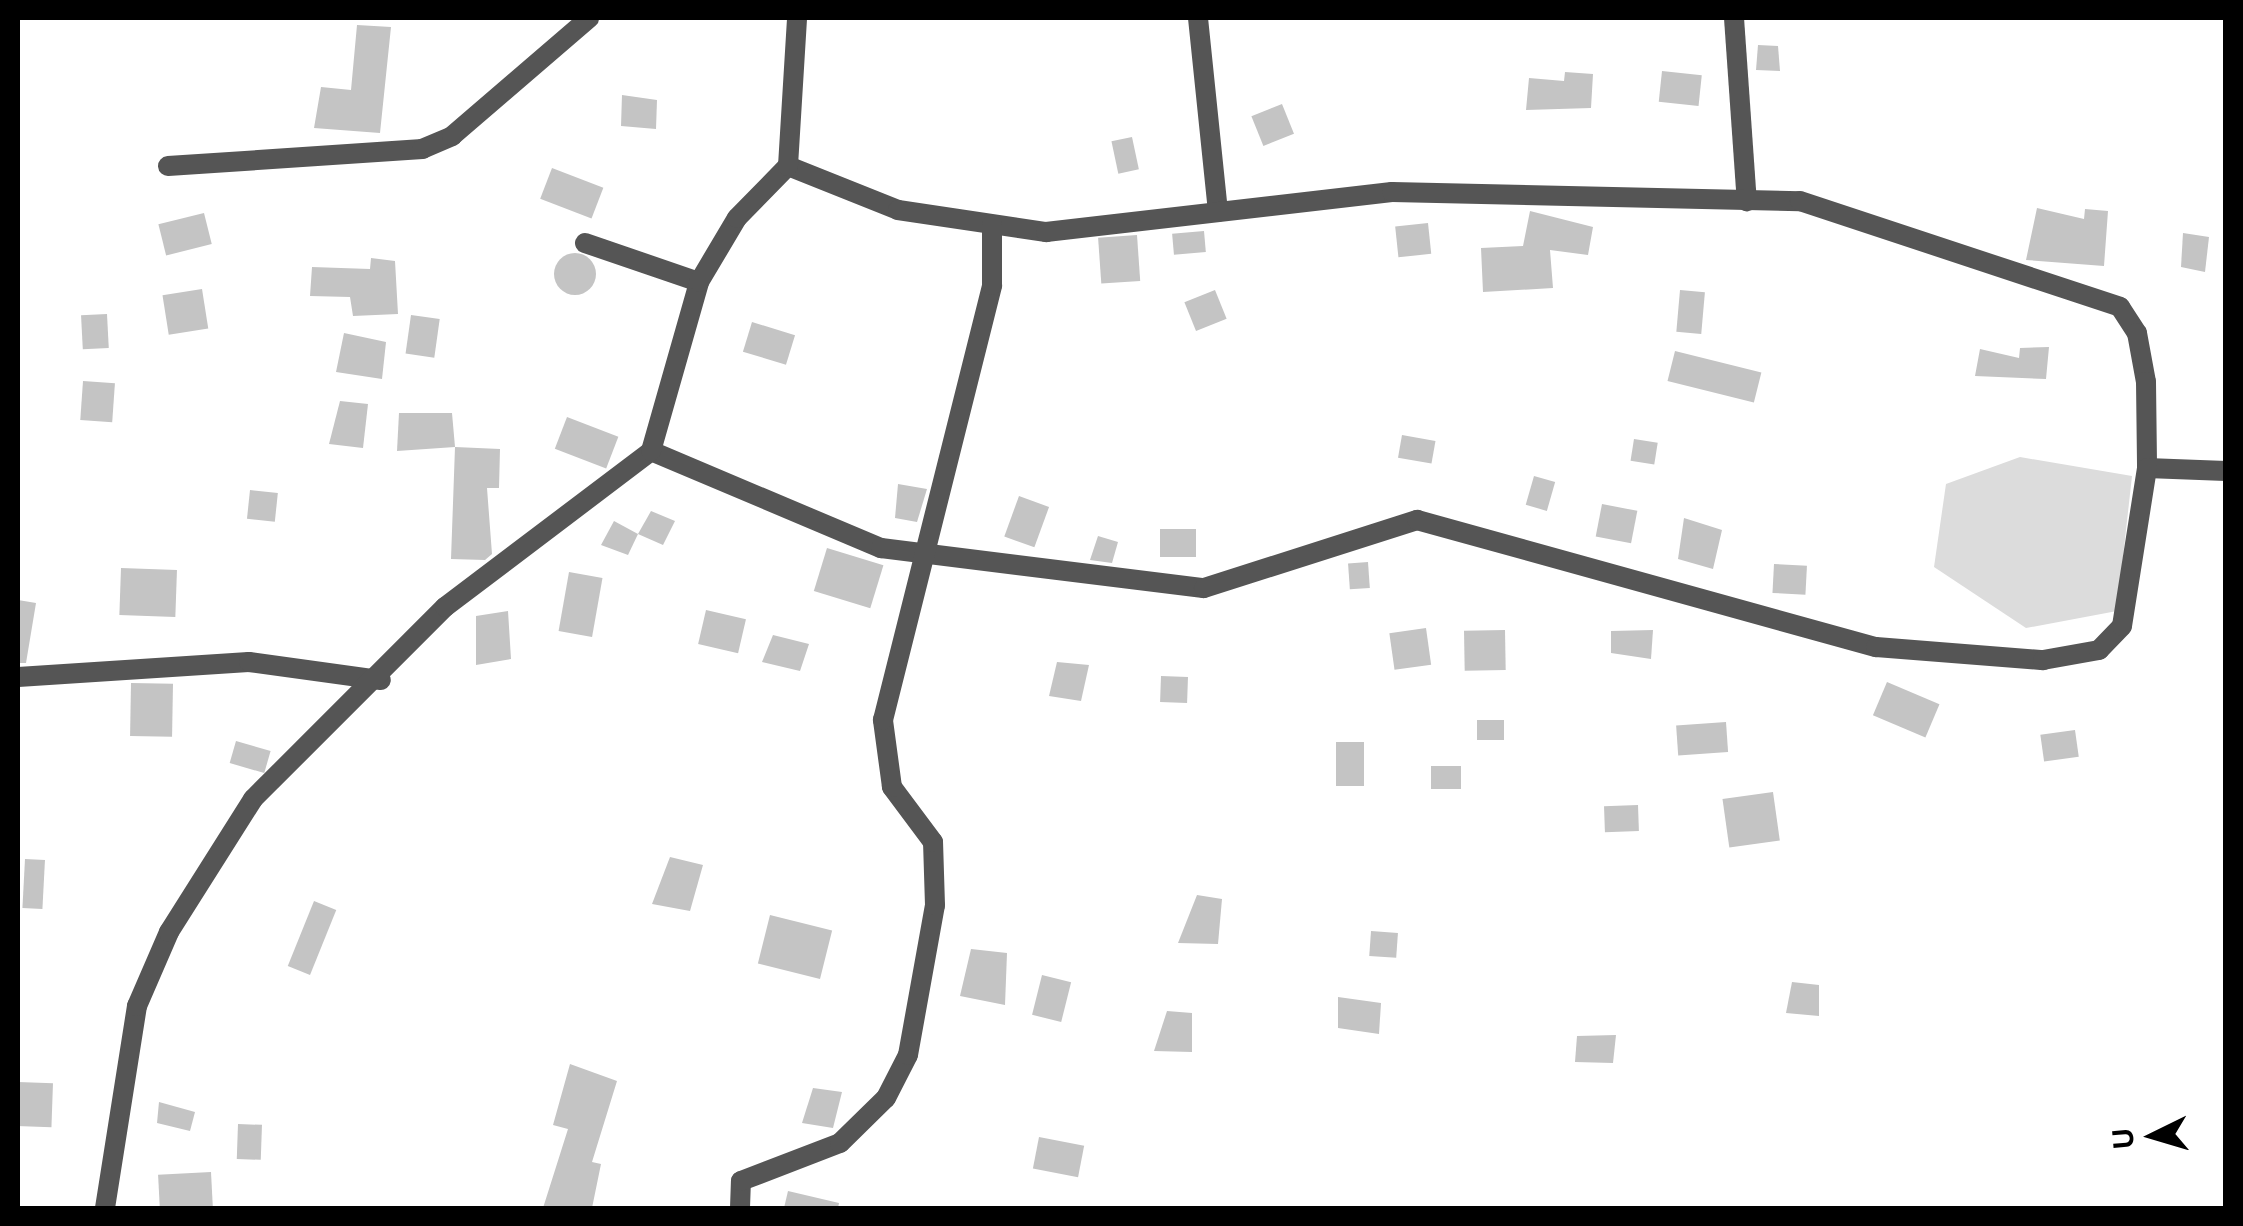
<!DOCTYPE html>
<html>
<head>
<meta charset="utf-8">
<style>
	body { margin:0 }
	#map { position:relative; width:2243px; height:1226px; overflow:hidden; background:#fff; font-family:Inter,sans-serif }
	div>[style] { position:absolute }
	.green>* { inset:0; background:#dcdcdc }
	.building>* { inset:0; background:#c4c4c4; transform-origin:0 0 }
	.round { border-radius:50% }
	.minor>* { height:20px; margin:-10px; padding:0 10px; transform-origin:10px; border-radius:10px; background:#555 }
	span { translate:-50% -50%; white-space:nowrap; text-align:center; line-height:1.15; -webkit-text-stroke:9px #fff; paint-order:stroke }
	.frame { position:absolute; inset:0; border:20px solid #000; pointer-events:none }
	.north { position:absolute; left:2103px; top:1086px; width:100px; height:100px; -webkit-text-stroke:8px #fff; paint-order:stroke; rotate:265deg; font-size:28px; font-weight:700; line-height:40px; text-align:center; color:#000 }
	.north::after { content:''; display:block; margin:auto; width:35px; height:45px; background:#000; clip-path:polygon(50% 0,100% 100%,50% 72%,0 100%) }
</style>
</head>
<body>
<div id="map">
	<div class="green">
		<div style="clip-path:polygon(2020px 457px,2132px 476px,2117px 611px,2026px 628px,1934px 567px,1946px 484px)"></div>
	</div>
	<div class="building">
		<div style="clip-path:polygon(357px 25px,391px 27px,380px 133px,314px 128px,321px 87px,351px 90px)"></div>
		<div style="clip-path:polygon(1758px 45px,1778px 46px,1780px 71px,1756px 70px)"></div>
		<div style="left:1662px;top:71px;width:40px;height:31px;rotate:6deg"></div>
		<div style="clip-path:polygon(1565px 72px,1593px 74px,1591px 108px,1526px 110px,1529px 78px,1564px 81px)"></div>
		<div style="clip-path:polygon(622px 95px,657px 100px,656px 129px,621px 126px)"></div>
		<div style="left:1282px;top:104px;width:32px;height:33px;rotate:68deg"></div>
		<div style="left:1132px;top:137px;width:33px;height:21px;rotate:78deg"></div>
		<div style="left:552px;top:168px;width:55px;height:33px;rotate:21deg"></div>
		<div style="clip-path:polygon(2037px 208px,2084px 219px,2085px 209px,2108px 211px,2104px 266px,2026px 260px)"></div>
		<div style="clip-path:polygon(1530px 211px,1593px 227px,1588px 255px,1550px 250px,1553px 288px,1483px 292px,1481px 248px,1523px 246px)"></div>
		<div style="left:204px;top:213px;width:32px;height:47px;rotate:76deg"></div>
		<div style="left:1428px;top:223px;width:31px;height:33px;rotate:84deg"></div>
		<div style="left:1204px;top:231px;width:21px;height:32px;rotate:85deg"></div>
		<div style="clip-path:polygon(2183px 233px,2209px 237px,2205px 272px,2181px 267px)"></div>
		<div style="left:1137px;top:235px;width:46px;height:39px;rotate:86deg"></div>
		<div class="round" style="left:554px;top:253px;width:42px;height:42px"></div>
		<div style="clip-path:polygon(371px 258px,395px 261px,398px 314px,353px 316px,350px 297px,310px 296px,312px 267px,370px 269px)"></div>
		<div style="left:202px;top:289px;width:40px;height:40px;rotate:81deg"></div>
		<div style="left:1215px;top:290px;width:31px;height:33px;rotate:68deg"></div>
		<div style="left:1680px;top:290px;width:25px;height:42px;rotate:5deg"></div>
		<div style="left:107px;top:314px;width:34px;height:26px;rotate:87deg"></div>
		<div style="left:411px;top:315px;width:29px;height:39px;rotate:8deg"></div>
		<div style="left:752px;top:322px;width:45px;height:31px;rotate:17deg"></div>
		<div style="clip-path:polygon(344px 333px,386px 342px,382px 379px,336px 372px)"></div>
		<div style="clip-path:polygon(2049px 347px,2046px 379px,1975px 376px,1980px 349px,2019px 358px,2020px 348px)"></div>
		<div style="left:1675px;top:351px;width:89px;height:31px;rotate:14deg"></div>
		<div style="left:83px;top:381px;width:32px;height:39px;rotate:4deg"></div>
		<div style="clip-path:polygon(340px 401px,368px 404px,363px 448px,329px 444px)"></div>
		<div style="clip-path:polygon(399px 413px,452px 413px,455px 447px,397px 451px)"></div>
		<div style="left:567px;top:417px;width:55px;height:34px;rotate:21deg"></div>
		<div style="left:1402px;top:435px;width:34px;height:23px;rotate:10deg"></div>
		<div style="left:1634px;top:439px;width:24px;height:22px;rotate:9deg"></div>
		<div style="clip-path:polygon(455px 447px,500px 449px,499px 488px,487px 488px,492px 554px,485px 560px,451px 559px)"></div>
		<div style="left:1534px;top:476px;width:22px;height:30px;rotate:16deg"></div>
		<div style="clip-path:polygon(898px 484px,927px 489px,917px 522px,895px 518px)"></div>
		<div style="left:250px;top:490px;width:28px;height:29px;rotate:6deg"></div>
		<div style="left:1019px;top:496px;width:32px;height:43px;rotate:20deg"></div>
		<div style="left:1602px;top:504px;width:36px;height:33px;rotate:11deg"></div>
		<div style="clip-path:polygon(651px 511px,675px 521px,663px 545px,638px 534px)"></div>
		<div style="clip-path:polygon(1684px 518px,1722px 530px,1713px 569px,1678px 559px)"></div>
		<div style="clip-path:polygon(614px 521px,638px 534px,628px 555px,601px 545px)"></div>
		<div style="left:1160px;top:529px;width:36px;height:28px"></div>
		<div style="clip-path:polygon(1098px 536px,1118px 542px,1112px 563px,1090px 560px)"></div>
		<div style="left:827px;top:548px;width:59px;height:45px;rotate:17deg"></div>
		<div style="left:1368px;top:562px;width:26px;height:20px;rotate:86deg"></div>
		<div style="left:1774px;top:564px;width:33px;height:29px;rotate:3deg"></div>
		<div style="left:121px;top:568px;width:56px;height:47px;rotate:2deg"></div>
		<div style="left:569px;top:572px;width:34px;height:60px;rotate:10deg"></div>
		<div style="clip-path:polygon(18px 600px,36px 603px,26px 663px,18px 663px)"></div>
		<div style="left:706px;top:610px;width:41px;height:35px;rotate:13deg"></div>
		<div style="clip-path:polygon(508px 611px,511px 659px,476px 665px,476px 616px)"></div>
		<div style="left:1426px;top:628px;width:37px;height:37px;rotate:82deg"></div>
		<div style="left:1505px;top:630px;width:40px;height:41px;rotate:89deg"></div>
		<div style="clip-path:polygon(1653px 630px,1651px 659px,1611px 653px,1611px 631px)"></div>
		<div style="clip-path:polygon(773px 635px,809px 644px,800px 671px,762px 662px)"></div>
		<div style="clip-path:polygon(1057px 662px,1089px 665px,1081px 701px,1049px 696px)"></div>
		<div style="left:1161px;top:676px;width:27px;height:26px;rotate:2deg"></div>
		<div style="left:1887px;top:682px;width:57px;height:36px;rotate:23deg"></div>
		<div style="left:131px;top:683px;width:42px;height:53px;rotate:1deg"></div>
		<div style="left:1477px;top:720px;width:27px;height:20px"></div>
		<div style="left:1726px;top:722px;width:30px;height:50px;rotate:86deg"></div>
		<div style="left:2075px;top:730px;width:27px;height:35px;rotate:82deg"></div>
		<div style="left:236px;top:741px;width:36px;height:23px;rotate:16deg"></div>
		<div style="left:1336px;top:742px;width:28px;height:44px"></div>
		<div style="left:1431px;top:766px;width:30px;height:23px"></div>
		<div style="left:1773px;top:792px;width:49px;height:51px;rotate:82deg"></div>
		<div style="left:1638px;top:805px;width:26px;height:34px;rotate:88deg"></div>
		<div style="clip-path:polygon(670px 857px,703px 865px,690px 911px,652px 904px)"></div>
		<div style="left:25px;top:859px;width:20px;height:49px;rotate:3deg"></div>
		<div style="clip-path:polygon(1197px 895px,1222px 899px,1218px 944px,1178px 943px)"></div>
		<div style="left:314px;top:901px;width:24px;height:70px;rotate:22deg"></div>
		<div style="left:770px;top:915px;width:64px;height:50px;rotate:14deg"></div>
		<div style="left:1371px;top:931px;width:27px;height:25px;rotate:4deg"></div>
		<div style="clip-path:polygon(971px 949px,1007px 953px,1005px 1005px,960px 996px)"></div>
		<div style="left:1042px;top:975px;width:30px;height:41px;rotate:14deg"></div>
		<div style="clip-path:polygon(1792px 982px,1819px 985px,1819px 1016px,1786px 1013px)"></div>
		<div style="clip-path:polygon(1338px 997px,1381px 1003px,1379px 1034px,1338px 1028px)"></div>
		<div style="clip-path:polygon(1167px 1011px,1192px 1013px,1192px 1052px,1154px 1051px)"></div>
		<div style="clip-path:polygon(1616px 1035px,1613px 1063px,1575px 1062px,1577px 1036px)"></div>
		<div style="clip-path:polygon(570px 1064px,617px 1081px,592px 1162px,601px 1164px,592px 1208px,543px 1208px,568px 1129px,553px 1125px)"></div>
		<div style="left:18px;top:1082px;width:35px;height:44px;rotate:2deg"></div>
		<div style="clip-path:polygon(813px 1088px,842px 1092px,833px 1128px,802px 1123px)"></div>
		<div style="clip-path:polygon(159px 1102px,195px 1112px,190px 1131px,157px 1123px)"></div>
		<div style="left:238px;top:1124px;width:24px;height:35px;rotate:2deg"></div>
		<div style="left:1039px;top:1137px;width:46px;height:32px;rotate:11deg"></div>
		<div style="left:211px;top:1172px;width:34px;height:53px;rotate:87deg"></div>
		<div style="clip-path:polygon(788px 1191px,839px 1203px,838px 1208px,784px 1208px)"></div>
	</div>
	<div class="minor">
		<div style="left:1198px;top:18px;width:195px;rotate:84.1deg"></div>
		<div style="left:1734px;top:18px;width:184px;rotate:86deg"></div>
		<div style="left:168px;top:166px;width:255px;rotate:-3.8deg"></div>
		<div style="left:422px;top:149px;width:33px;rotate:-23deg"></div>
		<div style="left:452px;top:136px;width:181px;rotate:-40.7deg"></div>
		<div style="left:788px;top:166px;width:118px;rotate:21.8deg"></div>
		<div style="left:898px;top:210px;width:150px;rotate:8.5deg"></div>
		<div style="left:1046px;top:232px;width:348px;rotate:-6.6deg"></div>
		<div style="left:1392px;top:192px;width:408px;rotate:1.3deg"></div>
		<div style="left:1800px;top:201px;width:337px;rotate:18.3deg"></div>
		<div style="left:2120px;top:307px;width:31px;rotate:57deg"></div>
		<div style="left:2137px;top:333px;width:50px;rotate:79.6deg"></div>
		<div style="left:2146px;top:382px;width:86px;rotate:89.3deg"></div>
		<div style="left:2147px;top:468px;width:79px;rotate:2.2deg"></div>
		<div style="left:585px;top:243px;width:120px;rotate:18.9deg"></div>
		<div style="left:651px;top:451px;width:250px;rotate:22.9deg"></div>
		<div style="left:881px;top:548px;width:325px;rotate:7.1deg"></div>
		<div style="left:1204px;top:588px;width:224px;rotate:-17.7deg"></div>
		<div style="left:1417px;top:520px;width:476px;rotate:15.5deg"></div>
		<div style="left:1876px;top:647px;width:168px;rotate:4.5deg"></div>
		<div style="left:2043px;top:660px;width:57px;rotate:-10.1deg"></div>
		<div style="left:2099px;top:650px;width:33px;rotate:-46deg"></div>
		<div style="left:2122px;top:626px;width:160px;rotate:-81deg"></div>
		<div style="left:18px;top:677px;width:231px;rotate:-3.7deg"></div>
		<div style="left:249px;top:662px;width:133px;rotate:7.8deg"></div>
		<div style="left:105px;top:1208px;width:205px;rotate:-81deg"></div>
		<div style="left:137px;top:1006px;width:81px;rotate:-66.6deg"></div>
		<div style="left:169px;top:932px;width:157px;rotate:-57.7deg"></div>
		<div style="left:253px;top:799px;width:272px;rotate:-45deg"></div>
		<div style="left:445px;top:607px;width:258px;rotate:-37.1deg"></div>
		<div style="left:651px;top:451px;width:176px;rotate:-74.1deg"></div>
		<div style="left:699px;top:282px;width:74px;rotate:-59.3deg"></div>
		<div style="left:737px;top:218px;width:73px;rotate:-45.6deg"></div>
		<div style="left:788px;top:166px;width:148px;rotate:-86.5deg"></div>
		<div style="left:740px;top:1208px;width:27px;rotate:-88deg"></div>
		<div style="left:741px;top:1181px;width:106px;rotate:-21deg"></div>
		<div style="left:840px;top:1143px;width:64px;rotate:-44.4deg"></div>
		<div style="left:886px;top:1098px;width:48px;rotate:-62.9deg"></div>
		<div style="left:908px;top:1055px;width:152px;rotate:-79.8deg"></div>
		<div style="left:935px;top:905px;width:63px;rotate:-91.8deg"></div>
		<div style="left:933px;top:842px;width:69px;rotate:-126.7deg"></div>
		<div style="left:892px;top:787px;width:68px;rotate:-97.7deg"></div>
		<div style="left:883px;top:720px;width:448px;rotate:-75.9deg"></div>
		<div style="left:992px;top:285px;width:60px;rotate:-90deg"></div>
	</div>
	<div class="frame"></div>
	<div class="north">U</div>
</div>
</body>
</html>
